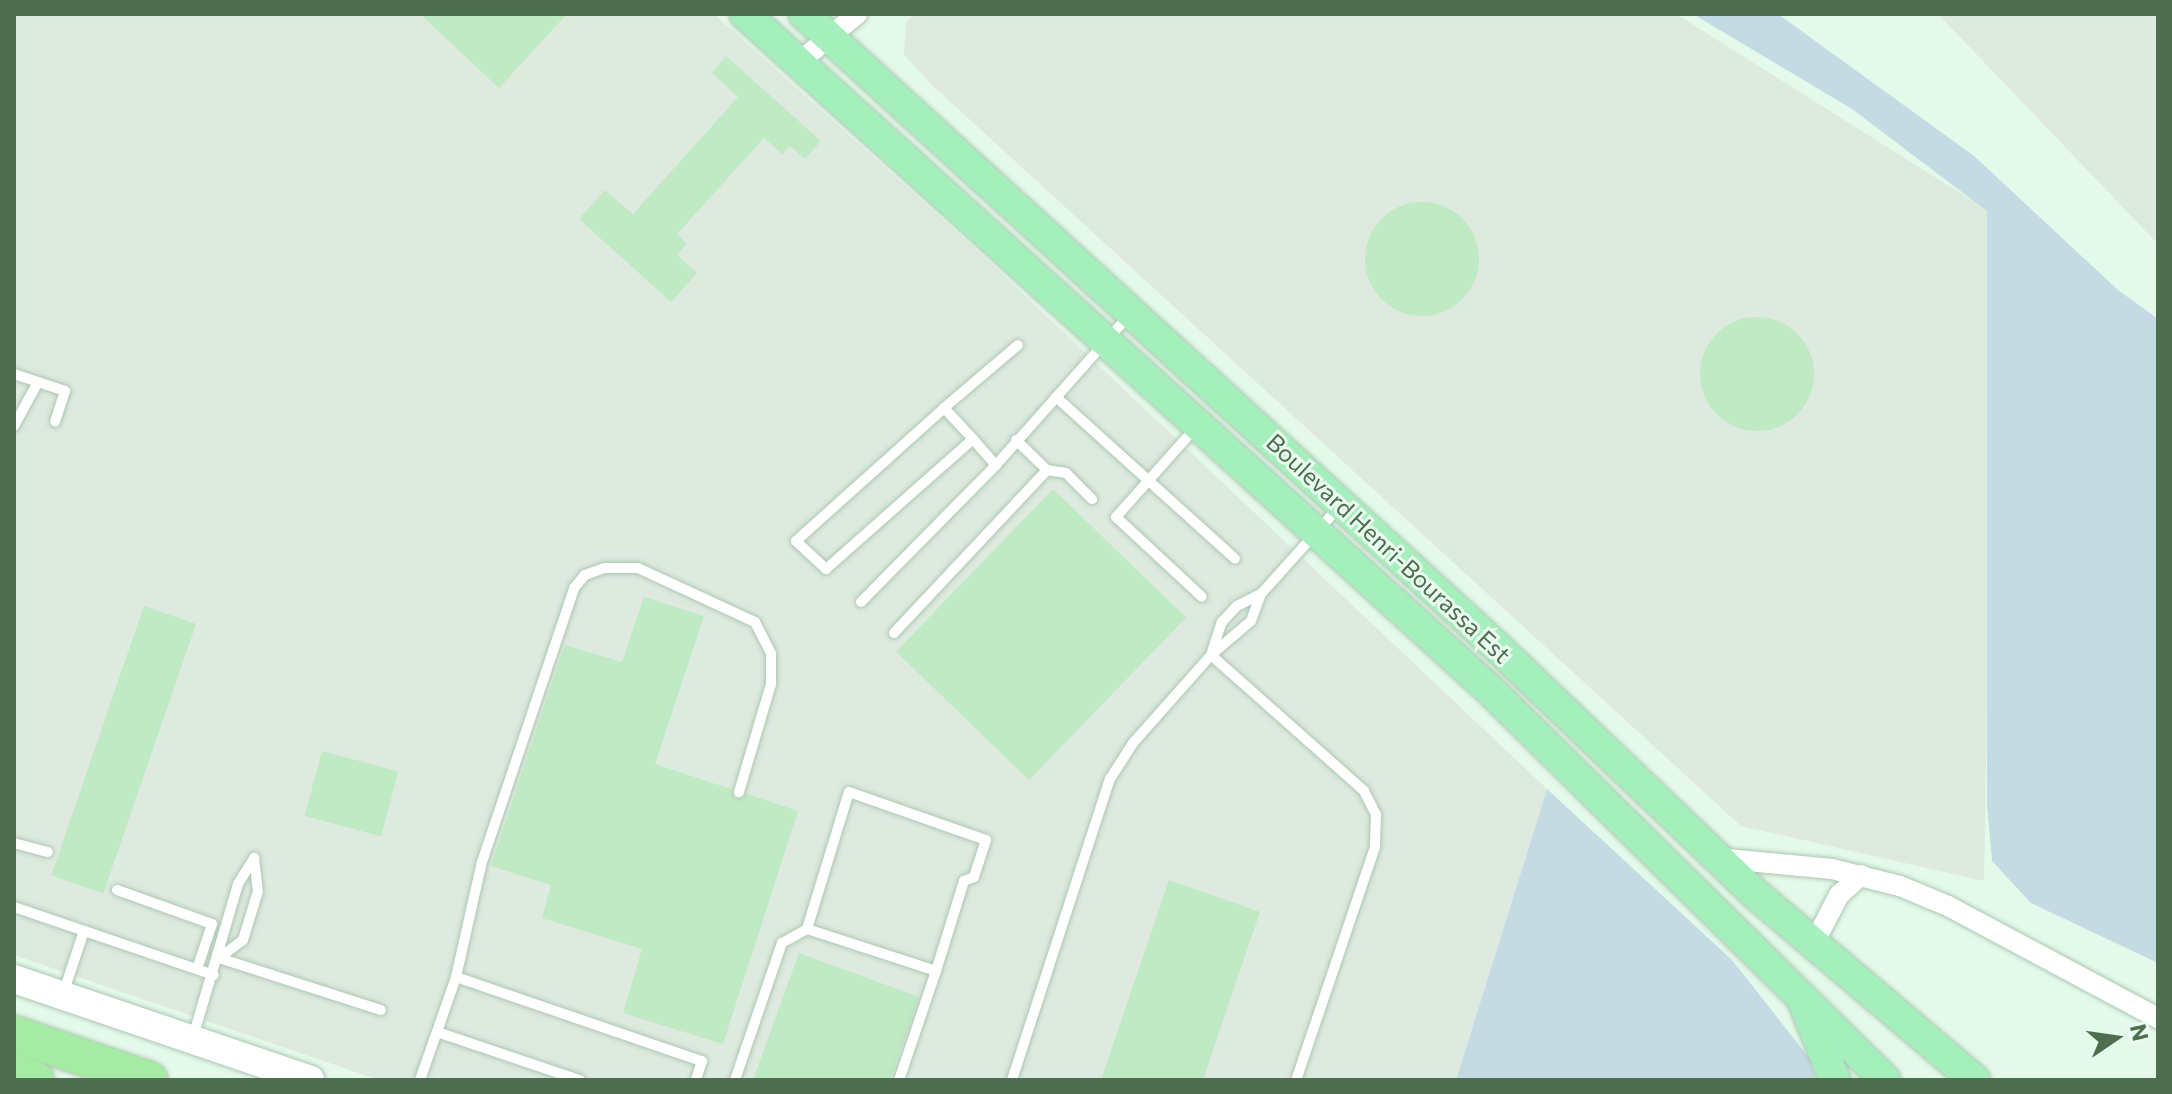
<!DOCTYPE html>
<html>
<head>
<meta charset="utf-8">
<style>
	body { margin:0 }
	#map { position:relative; width:2172px; height:1094px; overflow:hidden; background:#e4f9ea; font-family:Commissioner,sans-serif }
	div>[style] { position:absolute }
	.industrial>* { inset:0; background:#dee9e0 }
	.green>* { inset:0; background:#c5dbe4 }
	.building>* { inset:0; background:#bfeac3; transform-origin:0 0 }
	.round { border-radius:50% }
	.roads { filter:drop-shadow(0 0 2px #acc8b1) drop-shadow(0 0 2px #acc8b1) }
	.service>* { height:10px; margin:-5px; padding:0 5px; transform-origin:5px; border-radius:5px; background:#fff }
	.minor>* { height:20px; margin:-10px; padding:0 10px; transform-origin:10px; border-radius:10px; background:#fff }
	.secondary>* { height:28px; margin:-14px; padding:0 14px; transform-origin:14px; border-radius:14px; background:#fff }
	.primary>* { height:30px; margin:-15px; padding:0 15px; transform-origin:15px; border-radius:15px; background:#a5efbd }
	.motorway>* { height:36px; margin:-18px; padding:0 18px; transform-origin:18px; border-radius:18px; background:#a6eba3 }
	span { translate:-50% -50%; white-space:nowrap; text-align:center; line-height:1.15; -webkit-text-stroke:6px #eafcef; paint-order:stroke }
	.street-label { font-size:24px; color:#4d6e4f }
	.frame { position:absolute; inset:0; border:16px solid #4d6e4f; pointer-events:none }
	.north { position:absolute; left:2076px; top:998px; width:80px; height:80px; -webkit-text-stroke:6px #eafcef; paint-order:stroke; rotate:77deg; font-size:22px; font-weight:700; line-height:32px; text-align:center; color:#4d6e4f }
	.north::after { content:''; display:block; margin:auto; width:28px; height:36px; background:#4d6e4f; clip-path:polygon(50% 0,100% 100%,50% 72%,0 100%) }
</style>
</head>
<body>
<div id="map">
	<div class="industrial">
		<div style="clip-path:polygon(14px 14px,714px 14px,972px 246px,1547px 789px,1456px 1080px,379px 1080px,14px 955px)"></div>
		<div style="clip-path:polygon(915px 14px,1676px 14px,1995px 215px,1984px 881px,1741px 826px,932px 85px,904px 55px,906px 22px)"></div>
		<div style="clip-path:polygon(1938px 14px,2158px 14px,2158px 244px)"></div>
	</div>
	<div class="green">
		<div style="clip-path:polygon(1693px 14px,1778px 14px,1974px 156px,2118px 290px,2158px 319px,2158px 963px,2031px 903px,1992px 861px,1987px 804px,1987px 211px,1852px 109px)"></div>
		<div style="clip-path:polygon(1547px 789px,1732px 960px,1810px 1059px,1816px 1080px,1456px 1080px)"></div>
	</div>
	<div class="building">
		<div style="clip-path:polygon(420px 14px,567px 14px,499px 88px)"></div>
		<div style="clip-path:polygon(726px 56px,821px 141px,805px 159px,790px 146px,782px 154px,764px 138px,677px 234px,687px 244px,677px 255px,697px 273px,671px 302px,579px 219px,605px 190px,633px 214px,738px 97px,712px 73px)"></div>
		<div class="round" style="left:1365px;top:202px;width:114px;height:114px"></div>
		<div class="round" style="left:1700px;top:317px;width:114px;height:114px"></div>
		<div style="left:1053px;top:489px;width:185px;height:226px;rotate:44deg"></div>
		<div style="clip-path:polygon(644px 597px,704px 616px,655px 764px,731px 789px,736px 799px,747px 794px,798px 811px,723px 1044px,623px 1013px,642px 949px,542px 918px,551px 885px,491px 866px,565px 645px,622px 662px)"></div>
		<div style="left:144px;top:606px;width:55px;height:285px;rotate:19deg"></div>
		<div style="left:322px;top:751px;width:79px;height:67px;rotate:15deg"></div>
		<div style="clip-path:polygon(1169px 880px,1260px 912px,1218px 1035px,1203px 1080px,1101px 1080px)"></div>
		<div style="clip-path:polygon(799px 953px,919px 997px,890px 1080px,753px 1080px)"></div>
	</div>
	<div class="roads">
		<div class="service">
			<div style="left:14px;top:374px;width:54px;rotate:18.4deg"></div>
			<div style="left:65px;top:391px;width:32px;rotate:108deg"></div>
			<div style="left:1056px;top:397px;width:241px;rotate:42.1deg"></div>
			<div style="left:944px;top:408px;width:97px;rotate:-40.4deg"></div>
			<div style="left:14px;top:426px;width:50px;rotate:-61.4deg"></div>
			<div style="left:1196px;top:427px;width:120px;rotate:131.6deg"></div>
			<div style="left:1116px;top:517px;width:117px;rotate:42.9deg"></div>
			<div style="left:973px;top:439px;width:196px;rotate:138.5deg"></div>
			<div style="left:826px;top:569px;width:41px;rotate:-137deg"></div>
			<div style="left:796px;top:541px;width:199px;rotate:-41.9deg"></div>
			<div style="left:944px;top:408px;width:42px;rotate:46.9deg"></div>
			<div style="left:973px;top:439px;width:35px;rotate:49deg"></div>
			<div style="left:1047px;top:470px;width:19px;rotate:9deg"></div>
			<div style="left:1066px;top:473px;width:37px;rotate:45deg"></div>
			<div style="left:861px;top:602px;width:192px;rotate:-45.4deg"></div>
			<div style="left:996px;top:465px;width:202px;rotate:-48.4deg"></div>
			<div style="left:894px;top:633px;width:224px;rotate:-46.8deg"></div>
			<div style="left:1047px;top:470px;width:43px;rotate:-135.9deg"></div>
			<div style="left:1211px;top:655px;width:205px;rotate:41.6deg"></div>
			<div style="left:1364px;top:791px;width:27px;rotate:63deg"></div>
			<div style="left:1376px;top:815px;width:32px;rotate:92deg"></div>
			<div style="left:1375px;top:847px;width:246px;rotate:108.7deg"></div>
			<div style="left:1211px;top:655px;width:35px;rotate:-72deg"></div>
			<div style="left:1222px;top:622px;width:22px;rotate:-47deg"></div>
			<div style="left:1237px;top:606px;width:27px;rotate:-27deg"></div>
			<div style="left:1261px;top:594px;width:118px;rotate:-48.1deg"></div>
			<div style="left:14px;top:843px;width:35px;rotate:15deg"></div>
			<div style="left:117px;top:890px;width:101px;rotate:19.7deg"></div>
			<div style="left:212px;top:924px;width:47px;rotate:108.4deg"></div>
			<div style="left:14px;top:907px;width:211px;rotate:18.8deg"></div>
			<div style="left:807px;top:929px;width:143px;rotate:-73deg"></div>
			<div style="left:849px;top:792px;width:145px;rotate:19.3deg"></div>
			<div style="left:986px;top:840px;width:39px;rotate:108deg"></div>
			<div style="left:974px;top:877px;width:11px;rotate:158deg"></div>
			<div style="left:964px;top:881px;width:94px;rotate:107.3deg"></div>
			<div style="left:219px;top:958px;width:170px;rotate:17.8deg"></div>
			<div style="left:219px;top:958px;width:30px;rotate:-37deg"></div>
			<div style="left:243px;top:940px;width:51px;rotate:-73deg"></div>
			<div style="left:258px;top:891px;width:33px;rotate:-97deg"></div>
			<div style="left:456px;top:977px;width:118px;rotate:-77.3deg"></div>
			<div style="left:482px;top:862px;width:289px;rotate:-71.4deg"></div>
			<div style="left:574px;top:588px;width:17px;rotate:-50deg"></div>
			<div style="left:585px;top:575px;width:20px;rotate:-20deg"></div>
			<div style="left:604px;top:568px;width:34px"></div>
			<div style="left:638px;top:568px;width:129px;rotate:24.8deg"></div>
			<div style="left:755px;top:622px;width:36px;rotate:63deg"></div>
			<div style="left:771px;top:654px;width:30px;rotate:90deg"></div>
			<div style="left:771px;top:684px;width:113px;rotate:106.5deg"></div>
			<div style="left:63px;top:994px;width:66px;rotate:-71.6deg"></div>
			<div style="left:437px;top:1032px;width:151px;rotate:18.6deg"></div>
			<div style="left:193px;top:1037px;width:159px;rotate:-73.6deg"></div>
			<div style="left:238px;top:884px;width:31px;rotate:-58deg"></div>
			<div style="left:420px;top:1080px;width:109px;rotate:-70.7deg"></div>
			<div style="left:456px;top:977px;width:260px;rotate:18.9deg"></div>
			<div style="left:702px;top:1061px;width:20px;rotate:108deg"></div>
			<div style="left:735px;top:1080px;width:145px;rotate:-71.1deg"></div>
			<div style="left:782px;top:943px;width:29px;rotate:-29deg"></div>
			<div style="left:807px;top:929px;width:136px;rotate:18deg"></div>
			<div style="left:936px;top:971px;width:115px;rotate:108.7deg"></div>
			<div style="left:1012px;top:1080px;width:317px;rotate:-72deg"></div>
			<div style="left:1110px;top:779px;width:43px;rotate:-57.4deg"></div>
			<div style="left:1133px;top:743px;width:118px;rotate:-48.4deg"></div>
			<div style="left:1211px;top:655px;width:52px;rotate:-40.4deg"></div>
			<div style="left:1251px;top:621px;width:29px;rotate:-70deg"></div>
		</div>
		<div class="minor">
			<div style="left:798px;top:63px;width:77px;rotate:-39.7deg"></div>
			<div style="left:1716px;top:858px;width:117px;rotate:5.4deg"></div>
			<div style="left:1832px;top:869px;width:70px;rotate:14deg"></div>
			<div style="left:1900px;top:886px;width:52px;rotate:22.6deg"></div>
			<div style="left:1948px;top:906px;width:238px;rotate:28.1deg"></div>
			<div style="left:1813px;top:945px;width:56px;rotate:-62.5deg"></div>
			<div style="left:1839px;top:895px;width:30px;rotate:-42deg"></div>
		</div>
		<div class="secondary">
			<div style="left:14px;top:979px;width:313px;rotate:18.8deg"></div>
		</div>
		<div class="primary">
			<div style="left:745px;top:14px;width:1007px;rotate:42.22deg"></div>
			<div style="left:1491px;top:691px;width:554px;rotate:44.63deg"></div>
			<div style="left:804px;top:14px;width:939px;rotate:42.41deg"></div>
			<div style="left:1497px;top:647px;width:354px;rotate:43.7deg"></div>
			<div style="left:1753px;top:892px;width:291px;rotate:40.3deg"></div>
			<div style="left:1805px;top:1006px;width:80px;rotate:67.9deg"></div>
		</div>
		<div class="motorway">
			<div style="left:14px;top:1034px;width:143px;rotate:18.8deg"></div>
			<div style="left:14px;top:1072px;width:23px;rotate:20deg"></div>
		</div>
	</div>
	<div class="street-label">
		<span style="left:1389px;top:548px;rotate:43deg">Boulevard Henri-Bourassa Est</span>
	</div>
	<div class="frame"></div>
	<div class="north">N</div>
</div>
</body>
</html>
